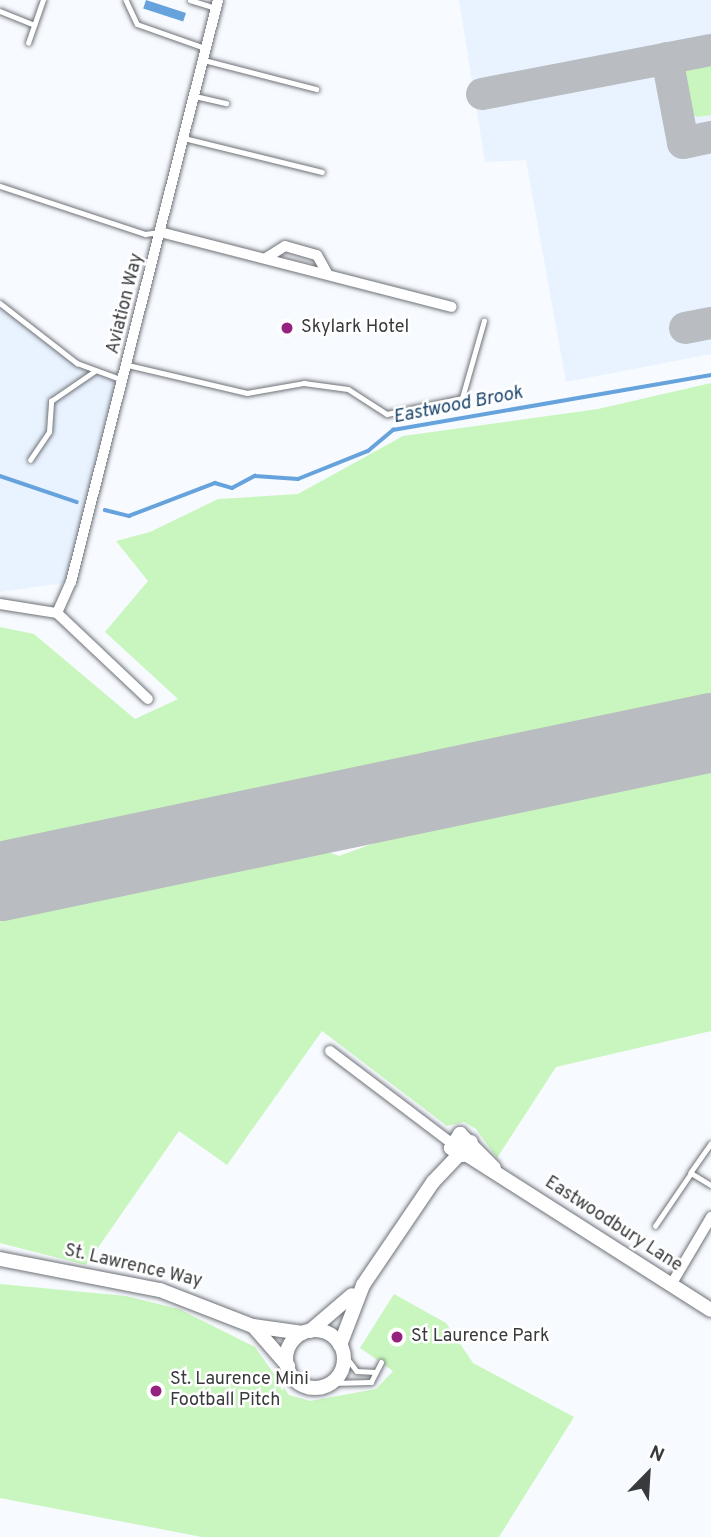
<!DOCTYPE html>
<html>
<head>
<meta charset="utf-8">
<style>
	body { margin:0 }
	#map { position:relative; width:711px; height:1537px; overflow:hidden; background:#f7faff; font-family:Overpass,sans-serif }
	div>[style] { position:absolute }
	.built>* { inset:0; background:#e9f3ff }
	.green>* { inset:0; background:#c9f6be }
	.water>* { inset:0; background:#66a3dd; transform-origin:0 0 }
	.stream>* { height:3.5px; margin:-1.75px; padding:0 1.75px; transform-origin:1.75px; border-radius:1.75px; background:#66a3dd }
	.taxiway>* { height:32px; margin:-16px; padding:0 16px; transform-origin:16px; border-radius:16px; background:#b9bcc0 }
	.runway>* { height:79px; margin:-39.5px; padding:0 39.5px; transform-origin:39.5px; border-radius:39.5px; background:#b9bcc0 }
	.roads { filter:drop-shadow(0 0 2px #6e7277) drop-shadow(0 0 2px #6e7277) }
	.lane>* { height:4.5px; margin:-2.25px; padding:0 2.25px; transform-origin:2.25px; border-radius:2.25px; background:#fff }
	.street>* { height:10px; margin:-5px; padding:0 5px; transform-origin:5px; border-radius:5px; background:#fff }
	.secondary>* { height:14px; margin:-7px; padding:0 7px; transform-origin:7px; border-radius:7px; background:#fff }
	.secondary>.ring { margin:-7px; padding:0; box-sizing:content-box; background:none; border:14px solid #fff; border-radius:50% }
	.dots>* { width:19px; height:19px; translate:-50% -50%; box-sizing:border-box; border:4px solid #fff; border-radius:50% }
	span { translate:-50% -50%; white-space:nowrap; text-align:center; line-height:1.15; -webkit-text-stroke:5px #fff; paint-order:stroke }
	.street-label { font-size:18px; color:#383a3c }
	.poi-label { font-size:18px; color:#383a3c }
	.left { translate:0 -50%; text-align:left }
	.water-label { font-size:19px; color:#19446b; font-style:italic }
	.north { position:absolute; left:613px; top:1439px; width:70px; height:70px; -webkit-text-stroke:5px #fff; paint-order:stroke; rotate:24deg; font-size:19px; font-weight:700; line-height:28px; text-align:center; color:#383a3c }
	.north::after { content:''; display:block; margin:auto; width:24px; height:32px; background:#383a3c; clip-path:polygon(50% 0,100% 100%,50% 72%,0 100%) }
</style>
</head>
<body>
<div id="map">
	<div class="built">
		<div style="clip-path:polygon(459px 0,711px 0,711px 354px,566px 382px,526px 160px,485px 162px)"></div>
		<div style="clip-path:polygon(0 302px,83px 369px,123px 383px,71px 582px,0 592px)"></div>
	</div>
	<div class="green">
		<div style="clip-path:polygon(711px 63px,711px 115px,697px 117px,684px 110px,677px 77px,684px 69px)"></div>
		<div style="clip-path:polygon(711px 383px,711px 703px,357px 777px,339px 774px,0 853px,0 627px,34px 634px,135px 719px,178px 699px,105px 632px,148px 581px,116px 541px,150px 532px,218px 499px,298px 494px,403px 436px,598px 409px)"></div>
		<div style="clip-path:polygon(711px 771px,711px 1031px,556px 1067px,497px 1158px,476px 1129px,464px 1122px,447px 1126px,322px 1031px,227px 1165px,179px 1131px,86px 1265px,0 1243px,0 920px,43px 911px,42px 904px,323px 850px,339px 856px,394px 836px)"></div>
		<div style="clip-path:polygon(0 1284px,126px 1296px,179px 1309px,255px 1347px,289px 1395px,310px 1401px,376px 1389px,393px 1371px,360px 1348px,394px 1294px,446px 1323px,473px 1363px,574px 1417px,499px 1537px,202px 1537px,0 1498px)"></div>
	</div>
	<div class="water">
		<div style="left:146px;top:0;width:42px;height:9px;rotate:18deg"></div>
	</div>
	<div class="stream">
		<div style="left:0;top:476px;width:81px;rotate:18.7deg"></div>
		<div style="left:105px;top:510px;width:25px;rotate:14deg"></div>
		<div style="left:129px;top:516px;width:92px;rotate:-21deg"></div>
		<div style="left:215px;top:483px;width:18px;rotate:16deg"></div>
		<div style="left:232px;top:488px;width:26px;rotate:-28deg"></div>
		<div style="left:255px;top:476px;width:43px;rotate:4deg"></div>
		<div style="left:298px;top:479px;width:75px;rotate:-21.8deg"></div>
		<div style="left:368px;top:451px;width:33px;rotate:-40deg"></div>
		<div style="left:393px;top:430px;width:323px;rotate:-9.8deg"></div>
	</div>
	<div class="taxiway">
		<div style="left:667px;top:58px;width:86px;rotate:79.3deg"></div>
		<div style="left:683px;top:143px;width:29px;rotate:-12deg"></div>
		<div style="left:482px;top:94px;width:233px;rotate:-10.9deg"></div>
		<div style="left:685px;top:328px;width:26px;rotate:-11deg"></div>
	</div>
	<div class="runway">
		<div style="left:0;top:881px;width:726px;rotate:-11.84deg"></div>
	</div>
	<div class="roads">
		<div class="lane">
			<div style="left:126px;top:0;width:26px;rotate:65deg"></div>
			<div style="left:137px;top:24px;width:72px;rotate:19.4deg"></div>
			<div style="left:190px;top:0;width:27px;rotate:17deg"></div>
			<div style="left:0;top:11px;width:37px;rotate:22deg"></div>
			<div style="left:28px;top:43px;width:46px;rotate:-70.8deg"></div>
			<div style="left:204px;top:60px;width:116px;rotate:14.5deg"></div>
			<div style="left:195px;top:96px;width:32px;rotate:13deg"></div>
			<div style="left:184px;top:138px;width:142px;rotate:13.8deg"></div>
			<div style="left:0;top:186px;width:153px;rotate:18.3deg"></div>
			<div style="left:145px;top:234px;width:14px;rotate:-8deg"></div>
			<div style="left:0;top:303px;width:98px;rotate:37.9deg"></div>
			<div style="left:77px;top:363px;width:49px;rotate:20.3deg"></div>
			<div style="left:128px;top:365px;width:122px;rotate:13.2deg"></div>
			<div style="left:247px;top:393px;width:58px;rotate:-10deg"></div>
			<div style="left:304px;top:383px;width:44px;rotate:7.8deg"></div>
			<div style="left:348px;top:389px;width:46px;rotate:32.7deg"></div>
			<div style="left:387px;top:414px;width:77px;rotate:-12deg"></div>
			<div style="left:462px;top:398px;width:80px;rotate:-74.1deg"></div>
			<div style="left:30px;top:460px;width:34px;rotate:-56deg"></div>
			<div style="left:49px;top:432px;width:31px;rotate:-86deg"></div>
			<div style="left:51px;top:401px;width:53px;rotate:-34.3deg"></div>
			<div style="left:711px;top:1144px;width:35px;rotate:125deg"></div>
			<div style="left:691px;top:1173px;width:23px;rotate:31deg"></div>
			<div style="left:655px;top:1226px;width:64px;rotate:-55.8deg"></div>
			<div style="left:344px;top:1354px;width:21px;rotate:53deg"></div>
			<div style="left:357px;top:1371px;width:18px;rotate:3deg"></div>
			<div style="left:331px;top:1383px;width:40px;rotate:-1.4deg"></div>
			<div style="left:371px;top:1382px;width:22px;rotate:-63deg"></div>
		</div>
		<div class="street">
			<div style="left:160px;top:232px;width:301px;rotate:14.4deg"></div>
			<div style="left:266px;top:258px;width:22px;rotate:-32deg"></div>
			<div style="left:285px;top:246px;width:33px;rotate:16deg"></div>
			<div style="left:317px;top:255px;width:21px;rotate:61deg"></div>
			<div style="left:0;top:604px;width:58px;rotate:9deg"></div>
			<div style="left:57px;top:613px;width:125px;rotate:43.4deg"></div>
			<div style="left:57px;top:613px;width:34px;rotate:-66deg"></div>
			<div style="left:71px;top:582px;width:600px;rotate:-75.82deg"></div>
			<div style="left:330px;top:1051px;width:151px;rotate:37.2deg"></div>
			<div style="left:671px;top:1285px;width:79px;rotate:-59.5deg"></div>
		</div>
		<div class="secondary">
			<div style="left:466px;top:1154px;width:290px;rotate:32.5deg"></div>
			<div style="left:463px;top:1155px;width:14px;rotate:-150deg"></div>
			<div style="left:451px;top:1148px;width:17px;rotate:-57deg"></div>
			<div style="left:460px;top:1134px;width:48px;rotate:45deg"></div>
			<div style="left:0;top:1259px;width:163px;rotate:11deg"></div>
			<div style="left:160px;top:1290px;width:100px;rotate:21.2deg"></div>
			<div style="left:253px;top:1326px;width:50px;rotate:8deg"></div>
			<div style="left:254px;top:1327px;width:52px;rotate:48.9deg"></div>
			<div class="ring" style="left:286px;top:1330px;width:44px;height:44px"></div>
			<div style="left:310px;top:1331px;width:55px;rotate:-40.6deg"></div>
			<div style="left:340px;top:1345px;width:64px;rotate:-69deg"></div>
			<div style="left:363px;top:1285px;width:125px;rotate:-55.8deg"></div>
			<div style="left:433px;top:1182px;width:55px;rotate:-46.5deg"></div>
		</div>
	</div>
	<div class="dots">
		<div style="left:287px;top:328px;background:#962280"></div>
		<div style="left:397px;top:1337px;background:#962280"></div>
		<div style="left:156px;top:1391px;background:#962280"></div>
	</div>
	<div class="street-label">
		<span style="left:126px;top:304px;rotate:-76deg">Aviation Way</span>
		<span style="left:613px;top:1225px;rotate:33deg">Eastwoodbury Lane</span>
		<span style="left:133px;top:1267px;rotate:13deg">St. Lawrence Way</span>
	</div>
	<div class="poi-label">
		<span class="left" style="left:301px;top:328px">Skylark Hotel</span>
		<span class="left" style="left:411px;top:1337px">St Laurence Park</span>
		<span class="left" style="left:170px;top:1391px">St. Laurence Mini<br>Football Pitch</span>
	</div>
	<div class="water-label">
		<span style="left:458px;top:406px;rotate:-11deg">Eastwood Brook</span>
	</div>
	<div class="north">N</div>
</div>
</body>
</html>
